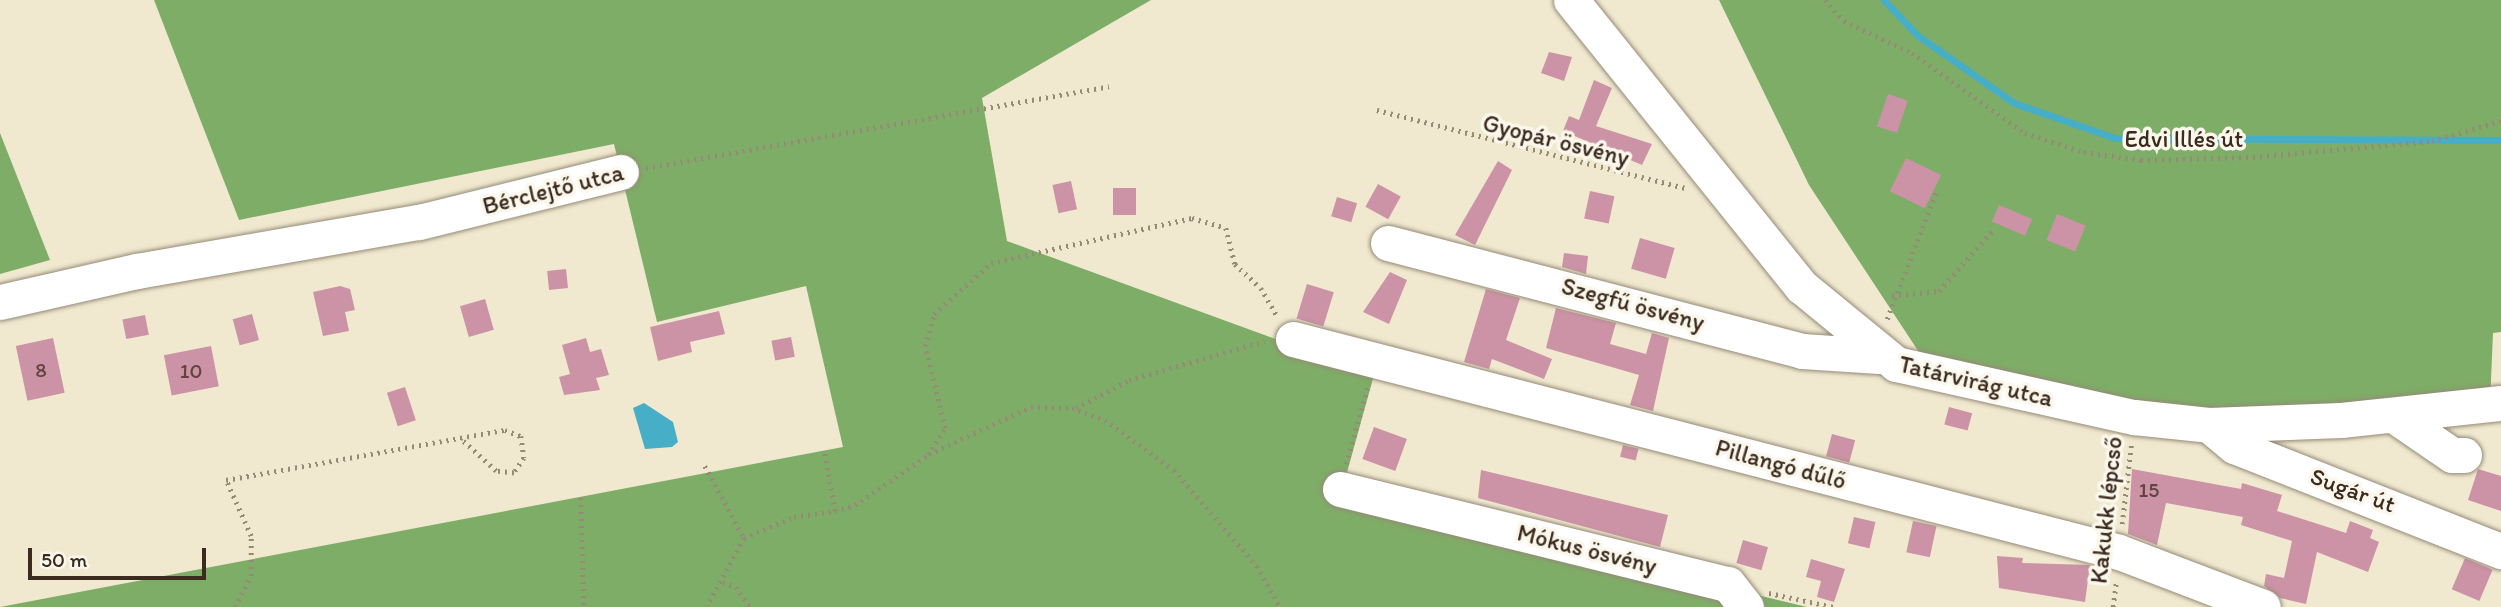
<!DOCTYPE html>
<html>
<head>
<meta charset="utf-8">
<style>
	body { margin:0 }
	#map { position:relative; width:2501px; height:607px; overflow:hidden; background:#f0e9d0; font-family:Itim,sans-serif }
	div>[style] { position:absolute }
	.forest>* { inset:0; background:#7ead67 }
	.water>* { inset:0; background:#47aec7 }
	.stream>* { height:7px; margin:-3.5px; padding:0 3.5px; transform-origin:3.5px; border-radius:3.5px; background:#47aec7 }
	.building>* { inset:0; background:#cb93a5; transform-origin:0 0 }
	.path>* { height:4.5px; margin-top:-2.25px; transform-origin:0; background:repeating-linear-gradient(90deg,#968a77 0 2px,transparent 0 7px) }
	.roads { filter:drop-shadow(0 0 2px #968a77) drop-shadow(0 0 2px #968a77) }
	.minor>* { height:35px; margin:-17.5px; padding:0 17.5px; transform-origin:17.5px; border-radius:17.5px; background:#fff }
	span { translate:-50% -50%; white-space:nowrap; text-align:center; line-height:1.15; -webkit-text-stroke:7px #fbf7ec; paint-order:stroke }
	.number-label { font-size:21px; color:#5f4440 }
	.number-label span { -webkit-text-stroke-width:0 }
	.street-label { font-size:24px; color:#3b2a1e }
	.scale { position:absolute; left:28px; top:548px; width:178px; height:32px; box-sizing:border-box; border:4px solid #3b2a1e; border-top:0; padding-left:9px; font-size:21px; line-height:24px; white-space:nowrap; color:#3b2a1e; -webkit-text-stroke:5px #fbf7ec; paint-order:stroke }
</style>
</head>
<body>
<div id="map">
	<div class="forest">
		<div style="clip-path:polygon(154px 0,1151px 0,982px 98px,1007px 241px,1374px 375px,1341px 494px,1807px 607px,0 607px,843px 447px,806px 286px,657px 322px,614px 144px,239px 220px)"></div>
		<div style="clip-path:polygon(1719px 0,2501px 0,2501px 332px,2493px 333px,2490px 403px,2209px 425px,1934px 375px,1809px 185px)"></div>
		<div style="clip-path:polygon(0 133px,50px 260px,0 274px)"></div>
	</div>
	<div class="water">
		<div style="clip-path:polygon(644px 403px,673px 422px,678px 442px,672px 447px,645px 449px,633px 408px)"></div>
	</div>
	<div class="stream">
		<div style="left:1884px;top:0;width:48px;rotate:46.7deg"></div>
		<div style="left:1917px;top:35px;width:118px;rotate:35deg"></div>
		<div style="left:2014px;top:103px;width:107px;rotate:19.1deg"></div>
		<div style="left:2115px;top:138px;width:386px;rotate:0.3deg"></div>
	</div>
	<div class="building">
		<div style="clip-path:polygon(1549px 52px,1572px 57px,1564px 81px,1541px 73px)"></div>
		<div style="clip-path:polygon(1594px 80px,1612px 88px,1596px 126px,1652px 144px,1642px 165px,1563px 131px,1569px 116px,1579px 120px)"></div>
		<div style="left:1888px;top:94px;width:21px;height:34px;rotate:19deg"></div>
		<div style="left:1906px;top:158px;width:39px;height:37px;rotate:26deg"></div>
		<div style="clip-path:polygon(1498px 161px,1512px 170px,1475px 245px,1455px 235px)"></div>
		<div style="left:1071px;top:181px;width:29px;height:19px;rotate:78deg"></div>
		<div style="left:1378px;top:184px;width:26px;height:26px;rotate:29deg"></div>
		<div style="left:1113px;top:188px;width:23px;height:27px"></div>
		<div style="left:1590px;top:191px;width:25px;height:28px;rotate:12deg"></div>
		<div style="left:1337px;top:197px;width:21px;height:20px;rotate:17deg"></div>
		<div style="left:1999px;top:205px;width:36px;height:18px;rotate:23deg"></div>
		<div style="left:2057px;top:214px;width:31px;height:28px;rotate:22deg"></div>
		<div style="left:1640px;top:238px;width:36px;height:32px;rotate:16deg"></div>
		<div style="clip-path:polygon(1564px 253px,1588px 256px,1586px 274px,1562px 267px)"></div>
		<div style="left:566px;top:269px;width:19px;height:19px;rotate:84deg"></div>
		<div style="clip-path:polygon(1390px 272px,1407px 280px,1389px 324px,1363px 312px)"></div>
		<div style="left:1307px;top:284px;width:28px;height:36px;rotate:17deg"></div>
		<div style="clip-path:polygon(340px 286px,350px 289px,355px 310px,345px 312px,349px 331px,323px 336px,313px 292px)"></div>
		<div style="clip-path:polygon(1486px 289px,1520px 298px,1506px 340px,1552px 359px,1544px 379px,1492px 359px,1489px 369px,1464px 362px)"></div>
		<div style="left:485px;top:299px;width:32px;height:26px;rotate:74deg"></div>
		<div style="clip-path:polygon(1556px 308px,1616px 323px,1610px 344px,1646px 354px,1652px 333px,1669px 338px,1653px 411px,1630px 405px,1639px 375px,1546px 348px)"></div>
		<div style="clip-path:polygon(719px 311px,725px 334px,690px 342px,692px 352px,658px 361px,650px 327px)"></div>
		<div style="left:252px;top:314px;width:27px;height:20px;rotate:75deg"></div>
		<div style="left:145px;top:315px;width:20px;height:23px;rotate:79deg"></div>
		<div style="left:791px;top:337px;width:20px;height:20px;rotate:79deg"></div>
		<div style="left:53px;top:338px;width:56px;height:38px;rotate:78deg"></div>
		<div style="clip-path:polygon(586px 338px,590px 352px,601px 349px,609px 375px,596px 378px,600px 390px,564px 395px,559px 377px,570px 374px,562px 345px)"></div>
		<div style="left:211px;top:346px;width:41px;height:48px;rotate:79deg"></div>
		<div style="left:405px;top:387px;width:35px;height:19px;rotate:72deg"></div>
		<div style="left:1949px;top:407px;width:24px;height:18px;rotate:15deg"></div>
		<div style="left:1374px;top:427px;width:35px;height:34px;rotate:20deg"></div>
		<div style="left:1832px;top:434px;width:24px;height:23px;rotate:15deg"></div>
		<div style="left:1623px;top:445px;width:16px;height:12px;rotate:14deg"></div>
		<div style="clip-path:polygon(2132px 469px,2241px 489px,2242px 483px,2282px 495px,2277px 511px,2346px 533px,2350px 521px,2373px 530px,2370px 538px,2379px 542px,2368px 572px,2317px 552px,2306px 604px,2280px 598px,2264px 586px,2266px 574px,2284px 578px,2292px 541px,2241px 525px,2243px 517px,2166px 503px,2157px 545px,2128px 534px)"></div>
		<div style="clip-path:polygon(2478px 469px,2501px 476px,2501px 511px,2468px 500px)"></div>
		<div style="clip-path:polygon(1481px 470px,1668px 515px,1660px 547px,1478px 498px)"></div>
		<div style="left:1854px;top:517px;width:22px;height:27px;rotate:13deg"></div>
		<div style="left:1913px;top:521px;width:24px;height:32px;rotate:12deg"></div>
		<div style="left:1743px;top:540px;width:26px;height:24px;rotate:16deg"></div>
		<div style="clip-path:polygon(1997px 556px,2023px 558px,2022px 563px,2090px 565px,2085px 602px,1999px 588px)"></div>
		<div style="left:2465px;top:558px;width:30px;height:34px;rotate:23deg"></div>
		<div style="clip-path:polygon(1811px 559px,1845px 569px,1834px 602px,1817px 597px,1821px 581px,1806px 577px)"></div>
	</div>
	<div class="path">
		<div style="left:1825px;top:0;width:28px;rotate:48deg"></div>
		<div style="left:1844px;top:21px;width:75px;rotate:25.2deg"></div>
		<div style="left:1912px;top:53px;width:138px;rotate:35.3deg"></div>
		<div style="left:2025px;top:133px;width:62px;rotate:17.9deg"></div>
		<div style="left:2084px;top:152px;width:58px;rotate:8deg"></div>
		<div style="left:2141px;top:160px;width:112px;rotate:-1.5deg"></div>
		<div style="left:2253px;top:157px;width:180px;rotate:-5.1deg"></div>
		<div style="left:2432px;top:141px;width:72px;rotate:-16.2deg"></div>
		<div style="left:1377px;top:110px;width:318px;rotate:14.2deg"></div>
		<div style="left:646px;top:168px;width:470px;rotate:-10deg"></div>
		<div style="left:1892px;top:296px;width:47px;rotate:-6.1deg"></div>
		<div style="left:1939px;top:291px;width:83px;rotate:-48.4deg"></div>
		<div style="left:1887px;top:319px;width:138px;rotate:-68.8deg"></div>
		<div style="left:1076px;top:408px;width:60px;rotate:-27.8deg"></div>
		<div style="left:1129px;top:380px;width:141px;rotate:-16deg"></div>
		<div style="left:929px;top:454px;width:112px;rotate:-24.7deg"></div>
		<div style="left:1031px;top:407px;width:41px;rotate:1.4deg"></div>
		<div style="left:1072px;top:408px;width:35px;rotate:20deg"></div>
		<div style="left:1105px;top:420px;width:85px;rotate:35.9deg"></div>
		<div style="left:1174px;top:470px;width:127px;rotate:49.2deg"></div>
		<div style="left:1257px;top:566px;width:47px;rotate:60.7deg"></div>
		<div style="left:1346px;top:464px;width:82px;rotate:-74.4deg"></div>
		<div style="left:705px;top:466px;width:82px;rotate:61.6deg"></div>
		<div style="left:744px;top:538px;width:78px;rotate:118.2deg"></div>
		<div style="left:581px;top:498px;width:109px;rotate:88.4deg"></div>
		<div style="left:835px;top:511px;width:21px;rotate:-17deg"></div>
		<div style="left:855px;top:505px;width:88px;rotate:-34.4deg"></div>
		<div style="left:928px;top:455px;width:32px;rotate:-58deg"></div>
		<div style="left:945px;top:428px;width:84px;rotate:-103.7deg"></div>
		<div style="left:925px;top:346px;width:33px;rotate:-74deg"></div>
		<div style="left:934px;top:314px;width:76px;rotate:-41.8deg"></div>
		<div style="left:991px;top:263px;width:206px;rotate:-12.6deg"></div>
		<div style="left:1192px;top:218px;width:35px;rotate:16deg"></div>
		<div style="left:1226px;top:228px;width:37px;rotate:76deg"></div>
		<div style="left:1235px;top:264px;width:35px;rotate:43deg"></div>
		<div style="left:1261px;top:288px;width:32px;rotate:60deg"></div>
		<div style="left:2122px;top:524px;width:79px;rotate:-83.4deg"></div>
		<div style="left:744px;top:538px;width:54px;rotate:-22.8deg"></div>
		<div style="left:794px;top:517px;width:41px;rotate:-8.3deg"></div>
		<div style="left:835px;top:511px;width:61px;rotate:-100.4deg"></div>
		<div style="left:723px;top:582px;width:14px;rotate:21deg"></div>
		<div style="left:736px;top:587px;width:24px;rotate:55deg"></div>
		<div style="left:1769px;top:593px;width:66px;rotate:12.2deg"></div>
		<div style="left:235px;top:607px;width:35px;rotate:-63deg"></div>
		<div style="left:251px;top:576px;width:40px;rotate:-90deg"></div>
		<div style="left:251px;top:536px;width:61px;rotate:-114.1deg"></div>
		<div style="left:226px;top:480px;width:283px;rotate:-10.2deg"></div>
		<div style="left:505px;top:430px;width:17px;rotate:21deg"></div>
		<div style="left:521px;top:436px;width:22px;rotate:82deg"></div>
		<div style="left:524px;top:458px;width:18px;rotate:124deg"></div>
		<div style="left:514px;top:473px;width:18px;rotate:-174deg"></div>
		<div style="left:496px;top:471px;width:45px;rotate:-137.7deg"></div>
		<div style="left:2113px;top:607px;width:26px;rotate:-83deg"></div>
	</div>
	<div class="roads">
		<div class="minor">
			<div style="left:1571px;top:0;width:368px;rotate:51.2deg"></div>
			<div style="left:1802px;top:287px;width:122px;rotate:39.3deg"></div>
			<div style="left:1896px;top:364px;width:244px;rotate:12.6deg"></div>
			<div style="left:2134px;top:417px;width:75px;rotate:6.1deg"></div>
			<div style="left:2209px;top:425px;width:132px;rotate:-2.2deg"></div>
			<div style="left:2341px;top:420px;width:161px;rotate:-6.1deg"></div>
			<div style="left:1388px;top:243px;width:428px;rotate:14.6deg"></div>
			<div style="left:1802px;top:351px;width:77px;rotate:3.7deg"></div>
			<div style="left:0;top:302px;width:140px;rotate:-12.8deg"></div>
			<div style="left:137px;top:271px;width:286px;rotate:-9.9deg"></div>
			<div style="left:419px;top:222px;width:208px;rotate:-13.9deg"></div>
			<div style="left:1293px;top:339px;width:853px;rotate:14.46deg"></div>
			<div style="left:2119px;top:552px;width:154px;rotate:20.9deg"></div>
			<div style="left:2395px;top:416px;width:69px;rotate:34.4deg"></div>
			<div style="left:2452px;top:455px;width:12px"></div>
			<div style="left:2209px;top:425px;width:33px;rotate:40deg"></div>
			<div style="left:2234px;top:446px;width:287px;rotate:21.5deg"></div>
			<div style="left:1340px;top:489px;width:399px;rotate:13.8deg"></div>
			<div style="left:1728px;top:584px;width:29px;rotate:52deg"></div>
		</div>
	</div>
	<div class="number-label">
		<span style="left:41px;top:370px">8</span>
		<span style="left:191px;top:371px">10</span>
		<span style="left:2149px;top:490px">15</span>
	</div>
	<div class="street-label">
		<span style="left:2184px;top:139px">Edvi Illés út</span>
		<span style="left:1556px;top:140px;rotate:14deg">Gyopár ösvény</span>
		<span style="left:553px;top:189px;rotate:-14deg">Bérclejtő utca</span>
		<span style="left:1633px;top:304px;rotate:15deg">Szegfű ösvény</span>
		<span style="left:1976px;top:381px;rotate:13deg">Tatárvirág utca</span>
		<span style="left:1781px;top:464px;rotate:15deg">Pillangó dűlő</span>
		<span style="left:2353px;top:490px;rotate:20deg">Sugár út</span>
		<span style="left:2106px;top:510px;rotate:-84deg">Kakukk lépcső</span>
		<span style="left:1587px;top:549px;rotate:14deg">Mókus ösvény</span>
	</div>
	<div class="scale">50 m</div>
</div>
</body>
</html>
